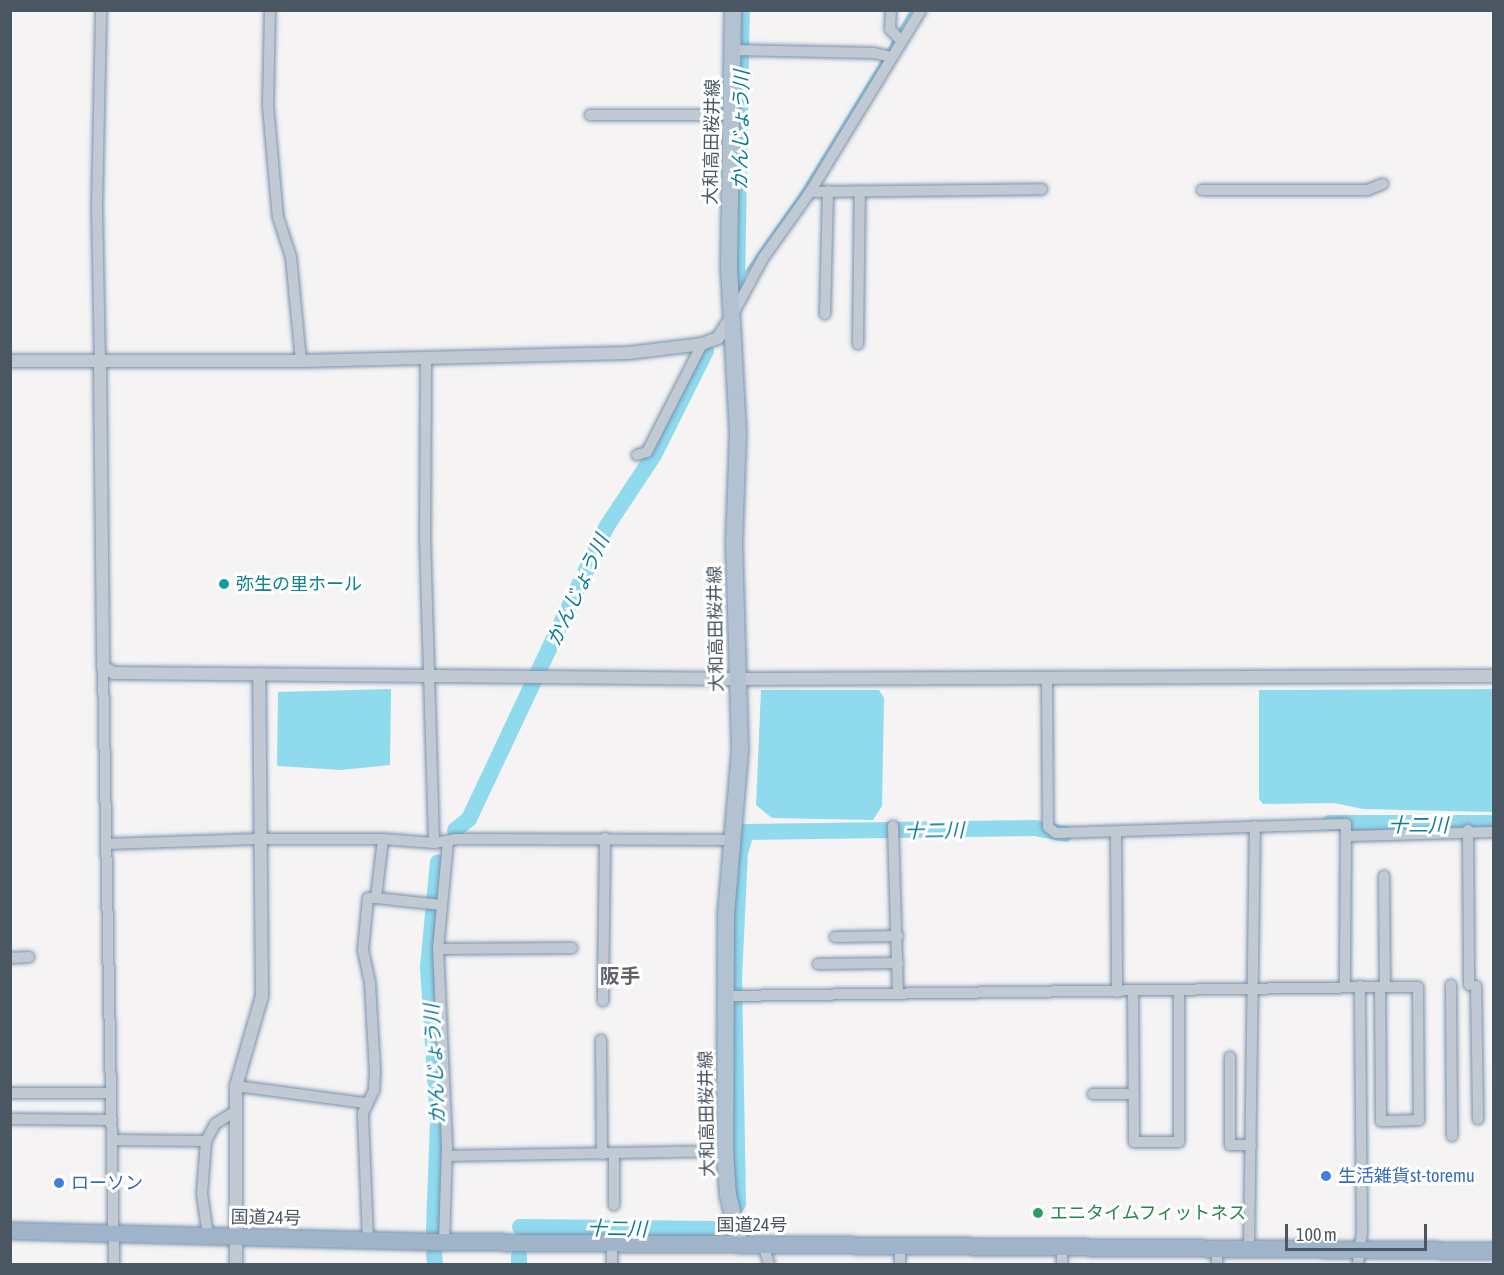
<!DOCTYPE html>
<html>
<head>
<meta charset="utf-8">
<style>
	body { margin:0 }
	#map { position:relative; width:1504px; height:1275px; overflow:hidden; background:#f5f3f3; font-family:"Asap Condensed","Noto Sans JP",sans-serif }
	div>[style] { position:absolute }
	.water>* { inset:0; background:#90daee }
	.stream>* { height:3px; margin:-1.5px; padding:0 1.5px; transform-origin:1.5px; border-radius:1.5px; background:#90daee }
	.river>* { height:16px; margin:-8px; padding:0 8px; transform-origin:8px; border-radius:8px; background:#90daee }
	.roads { filter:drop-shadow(0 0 2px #7690ad) drop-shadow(0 0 2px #7690ad) }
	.minor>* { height:10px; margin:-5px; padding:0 5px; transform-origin:5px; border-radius:5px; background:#c1cad2 }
	.tertiary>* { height:12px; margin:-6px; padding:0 6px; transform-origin:6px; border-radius:6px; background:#c1cad2 }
	.primary>* { height:16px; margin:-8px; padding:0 8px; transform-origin:8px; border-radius:8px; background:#b3c2d1 }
	.trunk>* { height:16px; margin:-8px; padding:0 8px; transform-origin:8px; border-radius:8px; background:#9fb4c9 }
	.dots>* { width:16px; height:16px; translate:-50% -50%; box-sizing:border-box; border:3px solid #fff; border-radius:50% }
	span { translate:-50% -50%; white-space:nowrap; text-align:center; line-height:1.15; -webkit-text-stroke:6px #fff; paint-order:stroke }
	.street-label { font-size:18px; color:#4a5661 }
	.culture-label { font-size:18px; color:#0d838f }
	.left { translate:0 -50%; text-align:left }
	.shop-label { font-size:18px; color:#366cbe }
	.leisure-label { font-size:18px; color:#27864d }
	.water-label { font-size:20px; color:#0c7c9b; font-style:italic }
	.neighbourhood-label { font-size:20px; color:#5f6368; font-weight:700 }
	.frame { position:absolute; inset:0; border:12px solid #4a5661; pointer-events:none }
	.scale { position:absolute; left:1285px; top:1224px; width:142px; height:27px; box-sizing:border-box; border:3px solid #4a5661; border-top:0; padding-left:8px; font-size:18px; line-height:21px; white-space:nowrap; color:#4a5661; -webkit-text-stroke:4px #fff; paint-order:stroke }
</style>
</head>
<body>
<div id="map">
	<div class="water">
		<div style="clip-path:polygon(391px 689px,390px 765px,341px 770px,277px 766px,278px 692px)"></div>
		<div style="clip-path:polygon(1493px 689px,1493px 812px,1363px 809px,1334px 803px,1263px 804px,1259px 799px,1259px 690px)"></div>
		<div style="clip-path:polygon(761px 690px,879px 690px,884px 698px,882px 806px,873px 820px,772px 818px,756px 805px)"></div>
	</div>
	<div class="stream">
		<div style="left:886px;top:53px;width:50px;rotate:-59.8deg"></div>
		<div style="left:739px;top:281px;width:110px;rotate:-55deg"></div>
		<div style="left:802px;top:191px;width:155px;rotate:-58.5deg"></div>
	</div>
	<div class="river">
		<div style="left:737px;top:286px;width:276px;rotate:-89deg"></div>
		<div style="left:1330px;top:823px;width:164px"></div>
		<div style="left:455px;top:830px;width:18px;rotate:-38deg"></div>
		<div style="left:469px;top:819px;width:324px;rotate:-64.8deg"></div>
		<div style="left:607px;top:526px;width:85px;rotate:-56.5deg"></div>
		<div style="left:654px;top:455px;width:116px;rotate:-63.4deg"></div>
		<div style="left:738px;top:1204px;width:226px;rotate:-91deg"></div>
		<div style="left:734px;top:978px;width:125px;rotate:-87.3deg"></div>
		<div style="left:740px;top:853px;width:22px;rotate:-74deg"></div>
		<div style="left:746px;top:832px;width:289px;rotate:-0.8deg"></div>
		<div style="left:1035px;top:828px;width:31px;rotate:11deg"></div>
		<div style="left:520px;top:1227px;width:194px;rotate:0.6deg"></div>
		<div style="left:434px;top:1230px;width:108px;rotate:-87.9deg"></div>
		<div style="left:438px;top:1122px;width:155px;rotate:-93.7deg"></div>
		<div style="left:428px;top:967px;width:105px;rotate:-84.6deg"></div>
		<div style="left:434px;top:1253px;width:11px;rotate:85deg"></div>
		<div style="left:519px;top:1264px;width:8px;rotate:-90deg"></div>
	</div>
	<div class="roads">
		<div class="minor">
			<div style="left:270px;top:10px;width:96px;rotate:91.2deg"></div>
			<div style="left:268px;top:106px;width:111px;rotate:84.9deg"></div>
			<div style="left:278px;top:217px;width:42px;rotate:72deg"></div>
			<div style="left:291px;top:257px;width:104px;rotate:84.5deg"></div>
			<div style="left:891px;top:10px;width:19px;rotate:93deg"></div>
			<div style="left:890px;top:29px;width:16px;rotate:47deg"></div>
			<div style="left:732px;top:50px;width:142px;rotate:1.2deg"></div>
			<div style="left:874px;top:53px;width:18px;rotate:13deg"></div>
			<div style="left:590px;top:115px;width:142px"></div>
			<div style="left:1202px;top:190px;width:165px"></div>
			<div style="left:1367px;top:190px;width:17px;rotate:-21deg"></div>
			<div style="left:810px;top:192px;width:232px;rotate:-0.7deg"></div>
			<div style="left:733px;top:314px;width:64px;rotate:-61.8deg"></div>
			<div style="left:763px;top:258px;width:81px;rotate:-54.5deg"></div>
			<div style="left:810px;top:192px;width:213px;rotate:-58.6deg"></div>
			<div style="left:825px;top:314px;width:123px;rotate:-88.6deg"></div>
			<div style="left:858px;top:344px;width:153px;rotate:-89.3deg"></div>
			<div style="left:426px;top:357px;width:181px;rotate:90.3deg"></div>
			<div style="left:425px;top:538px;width:305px;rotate:88.3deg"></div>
			<div style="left:100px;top:363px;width:157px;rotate:-91.1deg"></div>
			<div style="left:97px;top:206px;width:196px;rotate:-88.8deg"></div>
			<div style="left:637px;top:455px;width:10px;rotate:-17deg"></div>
			<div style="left:647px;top:452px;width:121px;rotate:-63deg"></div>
			<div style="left:103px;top:667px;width:597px;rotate:88.94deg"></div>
			<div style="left:1047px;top:679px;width:148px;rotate:89.6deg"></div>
			<div style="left:1048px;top:827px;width:10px;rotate:37deg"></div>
			<div style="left:1056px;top:833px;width:290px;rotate:-1.8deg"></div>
			<div style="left:1346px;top:824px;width:162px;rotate:90.4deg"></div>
			<div style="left:893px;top:826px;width:166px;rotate:88.3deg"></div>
			<div style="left:1468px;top:830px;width:155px;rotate:89.6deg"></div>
			<div style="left:1116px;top:832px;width:160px;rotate:89.6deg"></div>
			<div style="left:1348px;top:836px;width:146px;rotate:-1.6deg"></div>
			<div style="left:107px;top:844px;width:151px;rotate:-1.9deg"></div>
			<div style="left:258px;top:839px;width:125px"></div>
			<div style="left:383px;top:839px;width:51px;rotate:4.5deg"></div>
			<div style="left:434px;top:843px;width:23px;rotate:-10deg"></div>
			<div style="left:457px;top:839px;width:276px;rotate:0.2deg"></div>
			<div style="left:1384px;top:876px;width:111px;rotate:89.5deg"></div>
			<div style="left:376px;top:898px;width:66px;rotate:6.1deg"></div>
			<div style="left:835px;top:937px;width:63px;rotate:-0.9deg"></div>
			<div style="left:438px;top:949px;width:134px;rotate:-0.4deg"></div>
			<div style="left:10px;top:958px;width:19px;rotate:-3deg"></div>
			<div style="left:818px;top:964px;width:80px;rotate:-0.7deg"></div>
			<div style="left:1451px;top:985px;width:151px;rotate:89.6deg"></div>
			<div style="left:1476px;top:986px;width:133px;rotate:89.1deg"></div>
			<div style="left:1380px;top:987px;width:38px"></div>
			<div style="left:1418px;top:987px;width:133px;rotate:89.6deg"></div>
			<div style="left:1419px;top:1120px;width:38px;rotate:178deg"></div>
			<div style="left:1381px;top:1121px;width:134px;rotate:-90.4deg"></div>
			<div style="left:1133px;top:992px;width:150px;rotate:89.6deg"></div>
			<div style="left:1134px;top:1142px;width:45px"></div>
			<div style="left:1179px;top:1142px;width:150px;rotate:-90deg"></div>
			<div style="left:725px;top:996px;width:655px;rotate:-0.79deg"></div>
			<div style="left:603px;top:1001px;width:163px;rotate:-89.3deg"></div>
			<div style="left:601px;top:1040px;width:114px;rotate:89.5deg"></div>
			<div style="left:1230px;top:1057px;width:88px;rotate:90deg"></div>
			<div style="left:1230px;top:1145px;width:21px"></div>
			<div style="left:236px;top:1086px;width:131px;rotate:7.5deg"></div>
			<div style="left:10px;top:1093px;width:101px"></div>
			<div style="left:1093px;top:1094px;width:41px"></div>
			<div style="left:10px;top:1119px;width:102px;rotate:0.6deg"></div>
			<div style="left:112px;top:1140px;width:94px;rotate:0.6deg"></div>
			<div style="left:447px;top:1156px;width:278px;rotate:-1deg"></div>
			<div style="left:614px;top:1205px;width:51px;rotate:-90deg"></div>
			<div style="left:208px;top:1236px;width:42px;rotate:-98.1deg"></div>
			<div style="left:202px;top:1194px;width:53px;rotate:-85.7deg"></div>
			<div style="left:206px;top:1141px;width:19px;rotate:-62deg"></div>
			<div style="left:215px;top:1124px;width:25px;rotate:-32deg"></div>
			<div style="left:368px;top:1240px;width:127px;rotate:-92.3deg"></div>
			<div style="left:363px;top:1113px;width:25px;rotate:-64deg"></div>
			<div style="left:374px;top:1090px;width:18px;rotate:-87deg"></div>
			<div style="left:375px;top:1072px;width:89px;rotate:-93.2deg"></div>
			<div style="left:370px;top:983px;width:34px;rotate:-102deg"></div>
			<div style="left:363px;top:950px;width:52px;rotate:-84.5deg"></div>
			<div style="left:368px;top:898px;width:8px"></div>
			<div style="left:376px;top:898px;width:59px;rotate:-83.2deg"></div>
			<div style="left:444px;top:1242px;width:96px;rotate:-88.2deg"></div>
			<div style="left:447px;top:1146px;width:197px;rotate:-92.6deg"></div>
			<div style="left:438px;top:949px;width:108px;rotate:-84.7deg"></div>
			<div style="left:612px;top:1243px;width:21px;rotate:90deg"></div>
			<div style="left:763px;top:1244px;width:21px;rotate:73deg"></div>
			<div style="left:900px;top:1245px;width:19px;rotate:90deg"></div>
			<div style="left:1062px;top:1246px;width:18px;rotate:90deg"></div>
			<div style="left:1217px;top:1248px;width:16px;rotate:90deg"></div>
			<div style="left:1249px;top:1248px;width:422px;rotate:-89.2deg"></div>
			<div style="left:1358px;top:1264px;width:32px;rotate:-83deg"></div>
			<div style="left:1362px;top:1232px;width:246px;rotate:-90.5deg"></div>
		</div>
		<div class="tertiary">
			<div style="left:10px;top:361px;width:291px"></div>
			<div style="left:301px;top:361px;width:328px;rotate:-1.4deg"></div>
			<div style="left:629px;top:353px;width:74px;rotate:-7deg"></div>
			<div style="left:702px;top:344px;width:17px;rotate:-21deg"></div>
			<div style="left:718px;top:338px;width:24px;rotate:-57deg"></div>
			<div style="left:100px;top:363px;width:304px;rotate:89.4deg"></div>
			<div style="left:103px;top:667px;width:13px;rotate:29deg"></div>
			<div style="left:114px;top:673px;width:623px;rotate:0.55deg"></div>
			<div style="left:737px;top:679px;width:757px;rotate:-0.23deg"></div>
			<div style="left:236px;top:1264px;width:178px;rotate:-90deg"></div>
			<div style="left:236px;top:1086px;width:94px;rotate:-73.9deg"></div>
			<div style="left:262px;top:996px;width:322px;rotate:-90.5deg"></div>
		</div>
		<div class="primary">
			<div style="left:733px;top:10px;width:257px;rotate:90.9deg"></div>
			<div style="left:729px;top:267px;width:167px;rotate:86.9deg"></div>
			<div style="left:738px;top:434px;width:109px;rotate:92.1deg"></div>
			<div style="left:734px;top:543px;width:208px;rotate:88.3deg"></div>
			<div style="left:740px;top:751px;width:164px;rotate:94.9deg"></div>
			<div style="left:726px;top:914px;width:237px;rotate:90.2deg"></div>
			<div style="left:725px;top:1151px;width:44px;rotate:86.1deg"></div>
			<div style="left:728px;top:1195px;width:50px;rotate:76.2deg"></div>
		</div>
		<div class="trunk">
			<div style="left:10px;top:1231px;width:434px;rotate:1.5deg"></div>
			<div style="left:444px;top:1242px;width:1050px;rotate:0.49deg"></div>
		</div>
	</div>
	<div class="dots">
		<div style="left:224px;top:584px;background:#0f9aa8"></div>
		<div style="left:1326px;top:1176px;background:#3f7fe0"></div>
		<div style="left:59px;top:1183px;background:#3f7fe0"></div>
		<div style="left:1038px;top:1213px;background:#2e9e5b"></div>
	</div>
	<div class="street-label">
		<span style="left:712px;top:142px;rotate:-89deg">大和高田桜井線</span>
		<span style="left:716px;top:629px;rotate:-91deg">大和高田桜井線</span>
		<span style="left:707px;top:1114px;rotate:-91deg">大和高田桜井線</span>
		<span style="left:266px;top:1218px;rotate:1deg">国道24号</span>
		<span style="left:752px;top:1225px">国道24号</span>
	</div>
	<div class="culture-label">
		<span class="left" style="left:236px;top:584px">弥生の里ホール</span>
	</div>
	<div class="shop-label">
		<span class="left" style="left:1338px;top:1176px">生活雑貨st-toremu</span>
		<span class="left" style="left:71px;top:1183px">ローソン</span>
	</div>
	<div class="leisure-label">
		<span class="left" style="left:1050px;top:1213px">エニタイムフィットネス</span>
	</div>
	<div class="water-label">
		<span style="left:740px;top:130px;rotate:-89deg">かんじょう川</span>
		<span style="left:577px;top:590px;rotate:-65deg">かんじょう川</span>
		<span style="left:1418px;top:824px">十二川</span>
		<span style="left:934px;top:830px;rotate:-1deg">十二川</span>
		<span style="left:434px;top:1064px;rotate:-93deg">かんじょう川</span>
		<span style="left:617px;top:1228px;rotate:1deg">十二川</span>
	</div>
	<div class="neighbourhood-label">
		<span style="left:620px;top:975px">阪手</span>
	</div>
	<div class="frame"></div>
	<div class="scale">100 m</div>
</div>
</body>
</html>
